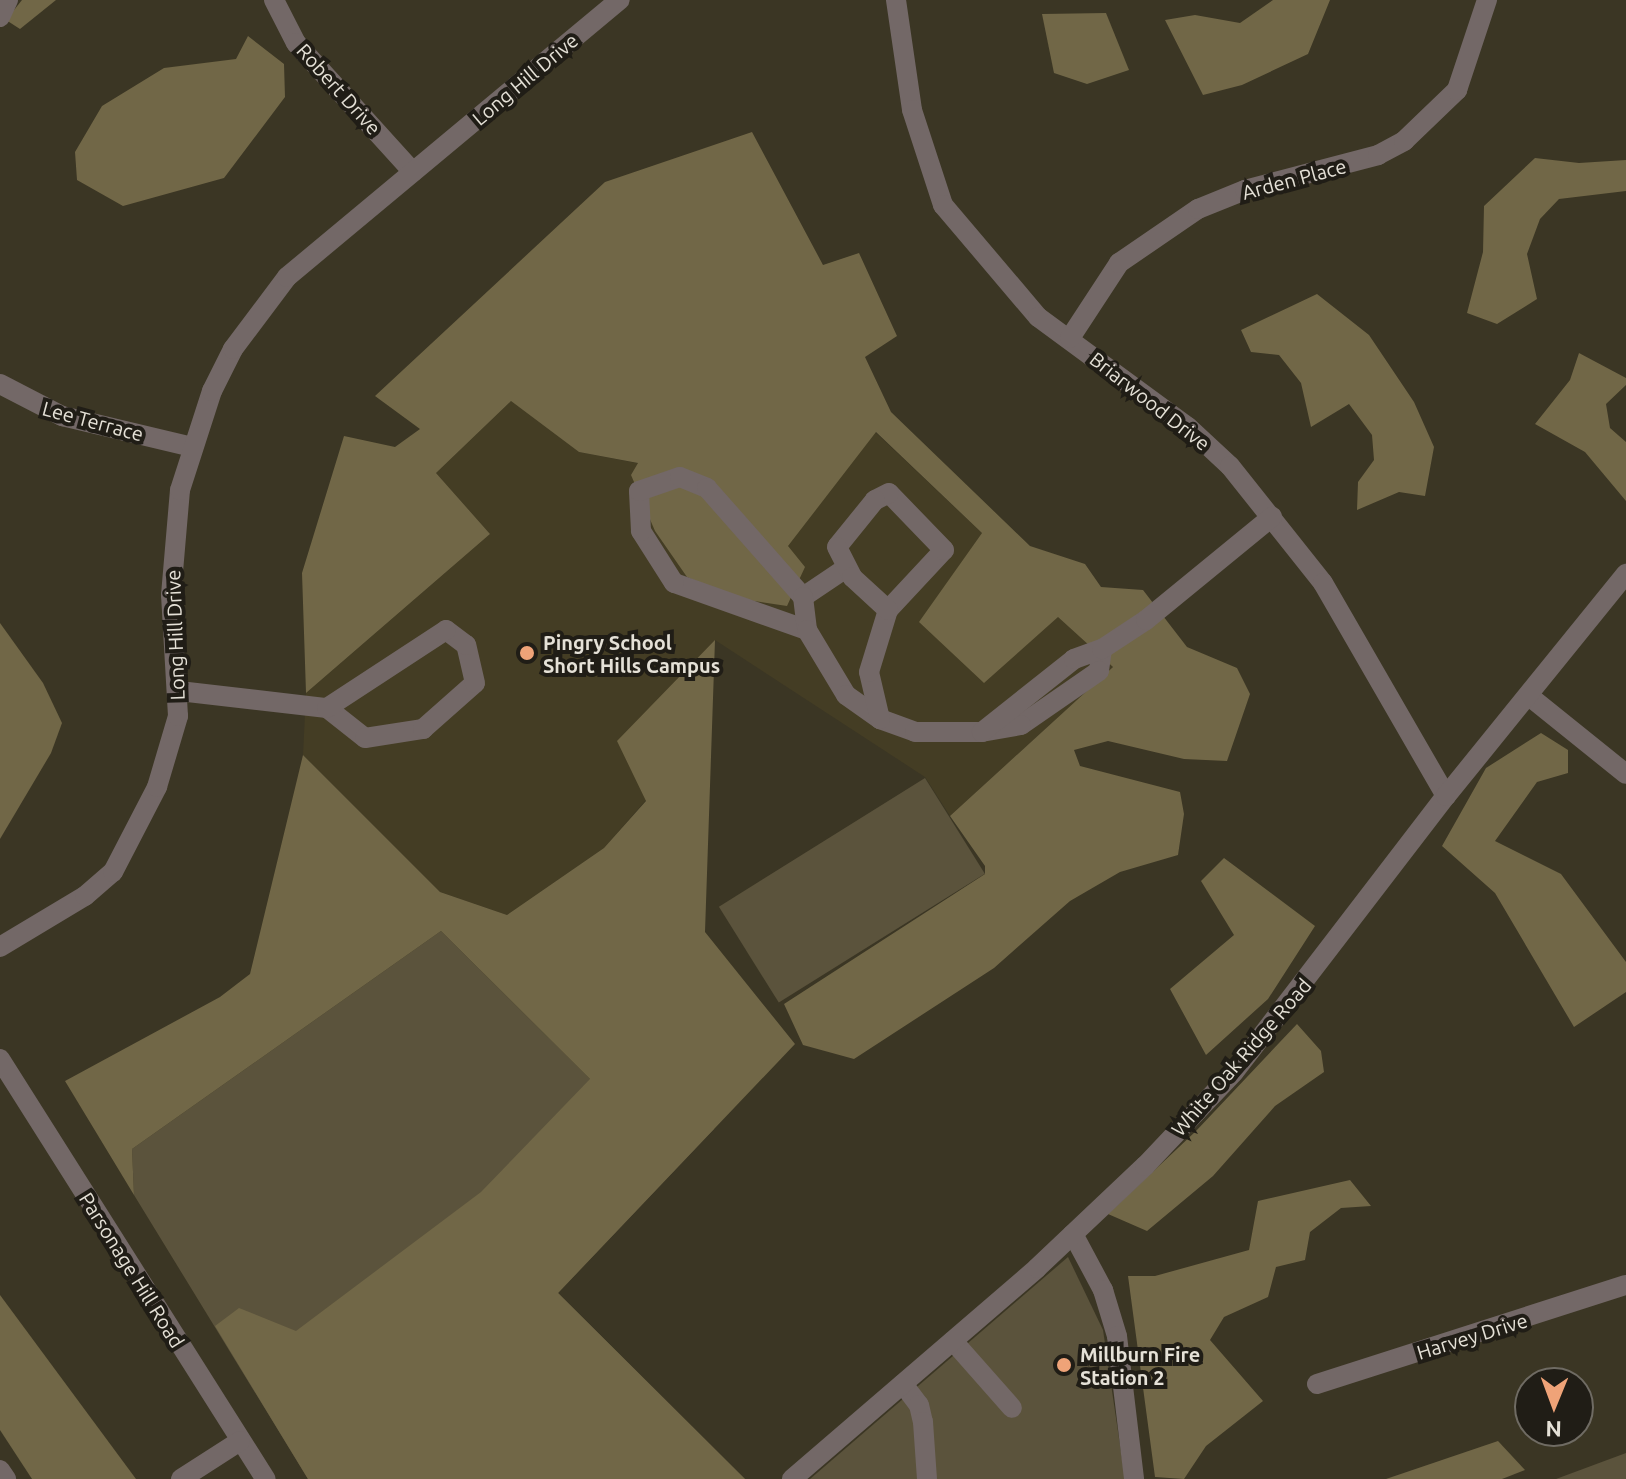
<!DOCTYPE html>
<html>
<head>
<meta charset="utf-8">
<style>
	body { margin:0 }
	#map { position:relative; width:1626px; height:1479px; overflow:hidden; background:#3b3624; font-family:Ubuntu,sans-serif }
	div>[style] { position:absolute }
	.built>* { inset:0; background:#443d24 }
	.green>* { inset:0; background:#5b533c; transform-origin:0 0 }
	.forest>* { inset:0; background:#716747 }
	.minor>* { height:20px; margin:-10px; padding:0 10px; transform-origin:10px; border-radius:10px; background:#736867 }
	.dots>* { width:22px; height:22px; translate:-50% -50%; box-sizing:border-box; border:4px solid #201d16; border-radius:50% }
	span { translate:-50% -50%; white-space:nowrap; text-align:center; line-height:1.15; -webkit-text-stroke:8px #201d16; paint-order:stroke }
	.street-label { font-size:20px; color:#e5e1d7 }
	.poi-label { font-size:20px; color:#e5e1d7; font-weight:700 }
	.left { translate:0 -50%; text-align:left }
	.north { position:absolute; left:1514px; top:1367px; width:80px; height:80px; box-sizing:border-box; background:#201d16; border:2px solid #6f6b63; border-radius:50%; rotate:181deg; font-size:22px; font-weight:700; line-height:32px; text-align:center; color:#e5e1d7 }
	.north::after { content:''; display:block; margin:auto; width:28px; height:36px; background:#efa378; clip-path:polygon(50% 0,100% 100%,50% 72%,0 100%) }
</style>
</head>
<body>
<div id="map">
	<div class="built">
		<div style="clip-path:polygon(511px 401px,579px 452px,647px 465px,875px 432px,982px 533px,920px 622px,1058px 617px,1113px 667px,950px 816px,925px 777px,715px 640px,646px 800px,604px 848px,507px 915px,440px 892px,303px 755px,306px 693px,490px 534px,436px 473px)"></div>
	</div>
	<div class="green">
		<div style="left:925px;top:778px;width:113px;height:243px;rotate:58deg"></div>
		<div style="clip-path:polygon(441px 931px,590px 1079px,714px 1129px,558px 1293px,745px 1479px,308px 1479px,134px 1195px,132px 1149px)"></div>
		<div style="clip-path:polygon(1068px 1257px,1103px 1330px,1125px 1479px,810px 1479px)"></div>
		<div style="clip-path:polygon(1626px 1453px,1626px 1479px,1556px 1479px)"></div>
	</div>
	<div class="forest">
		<div style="clip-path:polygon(22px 0,56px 0,20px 29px,6px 20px)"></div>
		<div style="clip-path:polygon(1273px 0,1330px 0,1308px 54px,1242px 85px,1203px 95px,1165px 20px,1195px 15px,1240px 23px)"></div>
		<div style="clip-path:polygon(1106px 13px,1129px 70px,1087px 84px,1054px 73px,1042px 14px)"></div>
		<div style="clip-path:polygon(248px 36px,284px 64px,285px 97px,224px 178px,123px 206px,77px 180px,75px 152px,102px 106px,164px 68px,236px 59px)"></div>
		<div style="clip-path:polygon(752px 132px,823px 265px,859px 253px,897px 336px,865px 357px,891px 412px,1030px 546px,1085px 564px,1101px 587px,1143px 590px,1187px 647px,1237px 668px,1250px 694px,1227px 761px,1184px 759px,1108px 741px,1074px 750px,1080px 766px,1180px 792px,1184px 814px,1178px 855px,1120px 872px,1070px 901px,994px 968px,854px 1059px,803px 1045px,784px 1004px,985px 874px,985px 866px,950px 816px,1113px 667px,1058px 617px,984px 683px,919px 622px,982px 533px,876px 432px,788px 546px,805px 567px,787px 606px,734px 598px,687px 577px,655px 531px,631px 475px,638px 463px,579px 452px,511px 401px,436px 473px,490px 534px,306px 693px,302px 573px,344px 436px,395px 447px,420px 429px,375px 396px,605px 182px)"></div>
		<div style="clip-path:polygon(1535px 158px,1579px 163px,1626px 160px,1626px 191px,1559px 199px,1540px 219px,1527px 254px,1537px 299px,1497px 324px,1467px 313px,1483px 252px,1484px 206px)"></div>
		<div style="clip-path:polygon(1317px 294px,1369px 335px,1414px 402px,1434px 447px,1425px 496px,1399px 492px,1357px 510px,1358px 482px,1374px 460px,1372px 435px,1349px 404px,1311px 427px,1301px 383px,1279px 355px,1251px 352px,1241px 330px)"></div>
		<div style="clip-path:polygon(1579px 353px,1626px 378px,1626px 385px,1606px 404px,1610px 428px,1626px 442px,1626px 501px,1585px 452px,1535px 424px,1570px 380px)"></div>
		<div style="clip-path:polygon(0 623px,43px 683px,62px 723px,51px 753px,0 839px)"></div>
		<div style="clip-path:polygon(715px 640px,705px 932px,795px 1044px,558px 1293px,745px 1479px,308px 1479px,215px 1326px,239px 1308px,296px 1331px,481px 1192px,590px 1079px,441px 931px,132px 1149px,134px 1195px,65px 1081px,220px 997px,250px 974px,303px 755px,440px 892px,507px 915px,604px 848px,646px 801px,617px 741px)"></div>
		<div style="clip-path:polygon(1541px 733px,1568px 750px,1568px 773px,1537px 782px,1495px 841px,1561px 874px,1626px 962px,1626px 992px,1574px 1027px,1495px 893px,1442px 846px,1486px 768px)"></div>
		<div style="clip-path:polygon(1224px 858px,1315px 926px,1268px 999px,1206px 1055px,1170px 989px,1234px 935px,1201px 881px)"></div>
		<div style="clip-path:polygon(1297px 1024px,1321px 1051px,1324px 1072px,1275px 1106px,1213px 1176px,1147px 1231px,1108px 1214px,1196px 1131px)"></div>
		<div style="clip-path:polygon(1350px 1180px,1371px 1206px,1341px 1208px,1310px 1232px,1305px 1260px,1276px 1267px,1268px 1297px,1224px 1317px,1210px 1340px,1263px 1401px,1206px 1446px,1184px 1479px,1155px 1477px,1128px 1276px,1155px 1276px,1249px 1250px,1258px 1201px)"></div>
		<div style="clip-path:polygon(0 1295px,136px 1479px,32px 1479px,0 1430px)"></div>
		<div style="clip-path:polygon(1498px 1441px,1525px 1470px,1502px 1479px,1386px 1479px)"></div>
	</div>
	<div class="minor">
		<div style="left:274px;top:0;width:48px;rotate:62.9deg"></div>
		<div style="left:296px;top:43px;width:174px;rotate:47.8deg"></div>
		<div style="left:896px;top:0;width:111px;rotate:81.7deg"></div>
		<div style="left:912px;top:110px;width:100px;rotate:71.9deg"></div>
		<div style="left:943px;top:205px;width:147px;rotate:49.7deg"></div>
		<div style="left:1038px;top:317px;width:186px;rotate:36.3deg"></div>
		<div style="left:1188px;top:427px;width:57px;rotate:42.9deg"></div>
		<div style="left:1230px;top:466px;width:149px;rotate:51.5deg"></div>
		<div style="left:1323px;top:583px;width:246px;rotate:60deg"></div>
		<div style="left:0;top:17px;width:19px;rotate:-65deg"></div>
		<div style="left:1070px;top:338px;width:90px;rotate:-56.8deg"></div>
		<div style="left:1119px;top:263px;width:96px;rotate:-34.4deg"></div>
		<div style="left:1198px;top:209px;width:51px;rotate:-22deg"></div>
		<div style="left:1245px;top:190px;width:138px;rotate:-14.7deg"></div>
		<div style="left:1378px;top:155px;width:30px;rotate:-28deg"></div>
		<div style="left:1404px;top:141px;width:74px;rotate:-43.9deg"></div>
		<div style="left:1457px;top:90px;width:95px;rotate:-71.6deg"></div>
		<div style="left:0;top:384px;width:70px;rotate:27.3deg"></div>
		<div style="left:62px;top:416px;width:134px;rotate:13.4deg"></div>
		<div style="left:803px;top:597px;width:52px;rotate:-34deg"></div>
		<div style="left:807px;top:630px;width:141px;rotate:-160.5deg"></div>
		<div style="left:674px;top:583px;width:62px;rotate:-122.4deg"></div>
		<div style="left:641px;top:531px;width:40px;rotate:-92.9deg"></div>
		<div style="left:639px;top:491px;width:43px;rotate:-18.9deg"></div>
		<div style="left:680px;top:477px;width:29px;rotate:22deg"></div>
		<div style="left:707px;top:488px;width:145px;rotate:48.6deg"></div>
		<div style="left:803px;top:597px;width:33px;rotate:83deg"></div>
		<div style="left:807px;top:630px;width:76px;rotate:59deg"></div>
		<div style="left:846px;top:695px;width:42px;rotate:35.2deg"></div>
		<div style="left:880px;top:719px;width:37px;rotate:20deg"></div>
		<div style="left:915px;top:732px;width:67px"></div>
		<div style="left:1102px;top:649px;width:22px;rotate:98deg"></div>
		<div style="left:1099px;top:671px;width:95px;rotate:145.3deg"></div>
		<div style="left:1021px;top:725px;width:40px;rotate:170deg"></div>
		<div style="left:982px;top:732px;width:117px;rotate:-38.4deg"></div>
		<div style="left:1074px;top:659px;width:30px;rotate:-20deg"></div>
		<div style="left:1102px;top:649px;width:53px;rotate:-33.4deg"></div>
		<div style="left:1146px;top:620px;width:163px;rotate:-39.3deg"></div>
		<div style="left:179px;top:691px;width:149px;rotate:6.6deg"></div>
		<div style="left:327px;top:708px;width:48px;rotate:38.3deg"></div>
		<div style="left:365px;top:738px;width:59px;rotate:-8.8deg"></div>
		<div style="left:423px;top:729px;width:69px;rotate:-41.5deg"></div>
		<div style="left:475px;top:683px;width:39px;rotate:-103deg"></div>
		<div style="left:466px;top:645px;width:25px;rotate:-143deg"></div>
		<div style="left:446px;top:630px;width:142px;rotate:146.8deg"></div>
		<div style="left:1529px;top:696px;width:124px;rotate:38.8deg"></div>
		<div style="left:880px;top:719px;width:48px;rotate:-103.2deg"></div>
		<div style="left:869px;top:672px;width:65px;rotate:-73deg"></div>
		<div style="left:888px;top:610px;width:82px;rotate:-47deg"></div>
		<div style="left:944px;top:550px;width:79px;rotate:-134deg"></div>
		<div style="left:889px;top:493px;width:16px;rotate:153deg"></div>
		<div style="left:875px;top:500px;width:60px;rotate:129deg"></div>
		<div style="left:837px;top:547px;width:34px;rotate:63deg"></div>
		<div style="left:852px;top:577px;width:49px;rotate:42.5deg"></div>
		<div style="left:0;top:947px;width:99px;rotate:-31deg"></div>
		<div style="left:85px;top:896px;width:37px;rotate:-41deg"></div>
		<div style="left:113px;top:872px;width:96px;rotate:-62.6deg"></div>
		<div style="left:157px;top:787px;width:74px;rotate:-73.5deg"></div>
		<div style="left:178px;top:716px;width:121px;rotate:-93.3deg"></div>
		<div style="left:171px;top:595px;width:105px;rotate:-85.1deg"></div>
		<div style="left:180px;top:490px;width:104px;rotate:-72.1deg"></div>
		<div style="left:212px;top:391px;width:47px;rotate:-63.4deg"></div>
		<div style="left:233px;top:349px;width:90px;rotate:-53.1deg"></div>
		<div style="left:287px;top:277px;width:433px;rotate:-39.8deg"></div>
		<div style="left:0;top:1059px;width:497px;rotate:57.7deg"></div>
		<div style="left:1073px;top:1234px;width:64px;rotate:61.8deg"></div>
		<div style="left:1103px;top:1290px;width:48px;rotate:73.1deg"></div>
		<div style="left:1117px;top:1336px;width:144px;rotate:83.2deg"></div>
		<div style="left:953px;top:1341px;width:89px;rotate:48.6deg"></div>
		<div style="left:903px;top:1384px;width:26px;rotate:53deg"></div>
		<div style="left:919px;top:1405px;width:17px;rotate:77deg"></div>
		<div style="left:923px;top:1422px;width:57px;rotate:86deg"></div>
		<div style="left:1317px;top:1384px;width:324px;rotate:-17.8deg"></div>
		<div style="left:0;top:1470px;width:11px;rotate:56deg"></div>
		<div style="left:181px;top:1479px;width:70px;rotate:-32.8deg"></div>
		<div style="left:792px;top:1479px;width:323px;rotate:-40.7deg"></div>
		<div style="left:1037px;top:1268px;width:149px;rotate:-43.4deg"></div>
		<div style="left:1145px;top:1166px;width:129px;rotate:-46.6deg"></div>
		<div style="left:1234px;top:1072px;width:348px;rotate:-52.5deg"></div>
		<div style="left:1446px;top:796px;width:286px;rotate:-51deg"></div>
	</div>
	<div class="dots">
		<div style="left:527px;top:653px;background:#efa378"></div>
		<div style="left:1064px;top:1365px;background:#efa378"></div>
	</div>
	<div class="street-label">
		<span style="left:525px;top:79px;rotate:-40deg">Long Hill Drive</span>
		<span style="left:339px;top:89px;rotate:48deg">Robert Drive</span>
		<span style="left:1294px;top:179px;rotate:-15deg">Arden Place</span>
		<span style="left:1150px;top:401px;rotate:38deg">Briarwood Drive</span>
		<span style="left:93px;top:421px;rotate:15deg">Lee Terrace</span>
		<span style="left:175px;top:635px;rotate:-92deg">Long Hill Drive</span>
		<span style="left:1241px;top:1057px;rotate:-49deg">White Oak Ridge Road</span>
		<span style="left:132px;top:1270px;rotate:58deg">Parsonage Hill Road</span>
		<span style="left:1472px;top:1336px;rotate:-17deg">Harvey Drive</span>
	</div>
	<div class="poi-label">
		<span class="left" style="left:543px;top:654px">Pingry School<br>Short Hills Campus</span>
		<span class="left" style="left:1080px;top:1366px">Millburn Fire<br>Station 2</span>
	</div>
	<div class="north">N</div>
</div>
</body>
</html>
